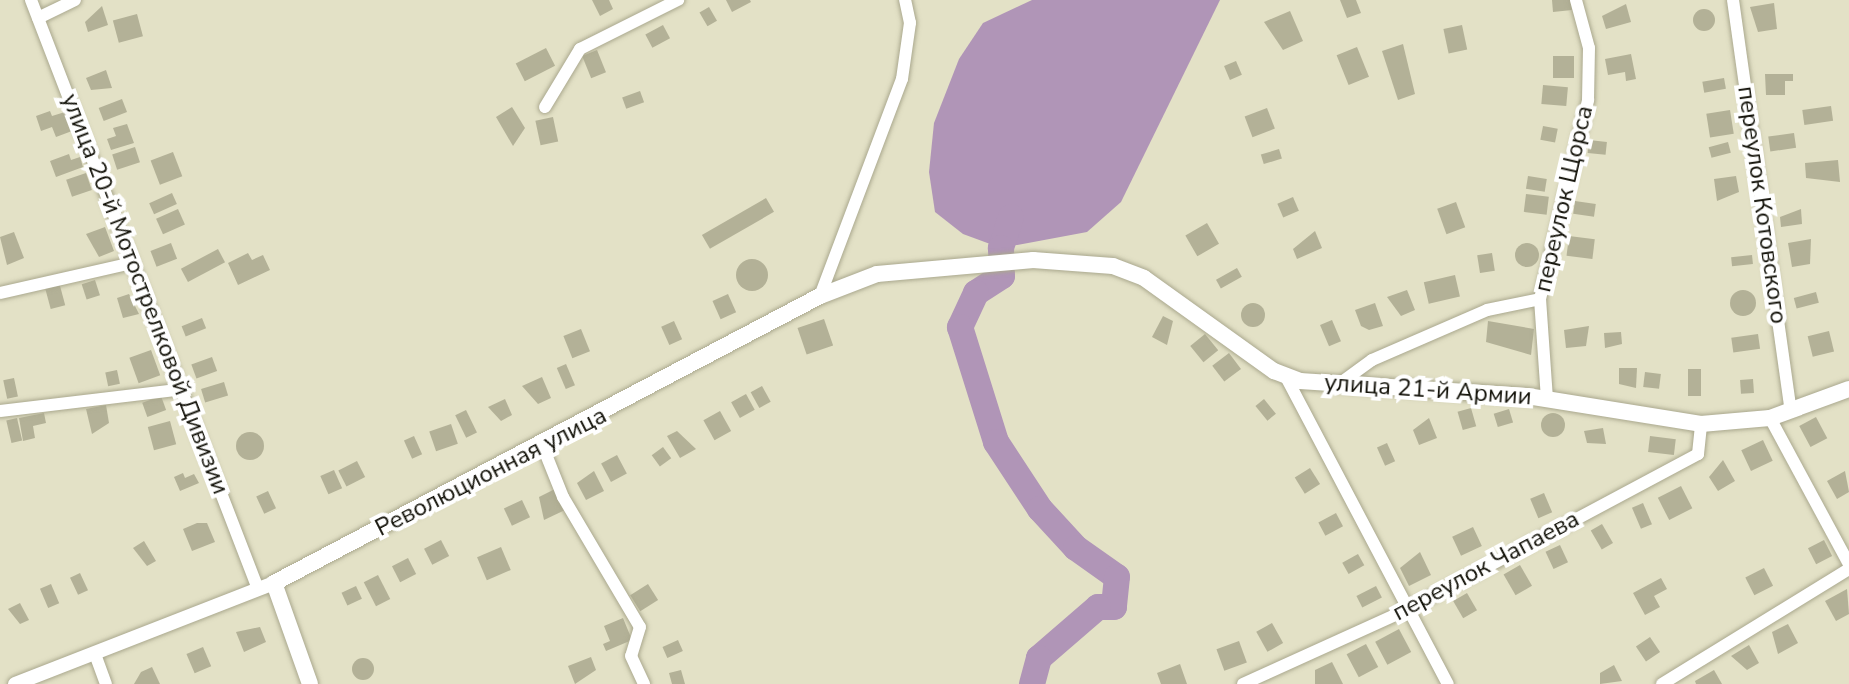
<!DOCTYPE html>
<html>
<head>
<meta charset="utf-8">
<style>
	body { margin:0 }
	#map { position:relative; width:1849px; height:684px; overflow:hidden; background:#e3e1c6; font-family:"Nunito Sans",sans-serif }
	div>[style] { position:absolute }
	.water>* { inset:0; background:#b095b7 }
	.river>* { height:26px; margin:-13px; padding:0 13px; transform-origin:13px; border-radius:13px; background:#b095b7 }
	.building>* { inset:0; background:#b3b197; transform-origin:0 0 }
	.round { border-radius:50% }
	.roads { filter:drop-shadow(0 0 2px #aaa88e) drop-shadow(0 0 2px #aaa88e) }
	.minor>* { height:12px; margin:-6px; padding:0 6px; transform-origin:6px; border-radius:6px; background:#fff }
	.tertiary>* { height:14px; margin:-7px; padding:0 7px; transform-origin:7px; border-radius:7px; background:#fff }
	.secondary>* { height:16px; margin:-8px; padding:0 8px; transform-origin:8px; border-radius:8px; background:#fff }
	span { translate:-50% -50%; white-space:nowrap; text-align:center; line-height:1.15; -webkit-text-stroke:8px #fff; paint-order:stroke }
	.street-label { font-size:24px; color:#111007 }
</style>
</head>
<body>
<div id="map">
	<div class="water">
		<div style="clip-path:polygon(1032px 0,1220px 0,1121px 202px,1087px 232px,1001px 248px,963px 234px,935px 212px,929px 172px,934px 123px,959px 59px,983px 23px)"></div>
	</div>
	<div class="river">
		<div style="left:1011px;top:217px;width:33px;rotate:108deg"></div>
		<div style="left:1001px;top:248px;width:28px;rotate:88deg"></div>
		<div style="left:1002px;top:276px;width:31px;rotate:147deg"></div>
		<div style="left:976px;top:293px;width:38px;rotate:115deg"></div>
		<div style="left:960px;top:327px;width:121px;rotate:72.6deg"></div>
		<div style="left:996px;top:442px;width:80px;rotate:56.7deg"></div>
		<div style="left:1040px;top:509px;width:53px;rotate:47.3deg"></div>
		<div style="left:1076px;top:548px;width:50px;rotate:35.3deg"></div>
		<div style="left:1117px;top:577px;width:30px;rotate:96deg"></div>
		<div style="left:1114px;top:607px;width:16px;rotate:180deg"></div>
		<div style="left:1098px;top:607px;width:78px;rotate:139.2deg"></div>
		<div style="left:1039px;top:658px;width:27px;rotate:105deg"></div>
	</div>
	<div class="building">
		<div style="clip-path:polygon(592px 0,609px 0,613px 9px,600px 16px)"></div>
		<div style="clip-path:polygon(726px 0,750px 0,751px 2px,732px 12px)"></div>
		<div style="clip-path:polygon(1340px 0,1356px 0,1361px 13px,1347px 18px)"></div>
		<div style="clip-path:polygon(1552px 0,1571px 0,1572px 10px,1553px 12px)"></div>
		<div style="clip-path:polygon(1774px 3px,1777px 29px,1758px 32px,1750px 7px)"></div>
		<div style="clip-path:polygon(1626px 4px,1631px 22px,1606px 29px,1602px 16px)"></div>
		<div style="clip-path:polygon(102px 6px,108px 25px,88px 32px,85px 22px)"></div>
		<div style="left:709px;top:7px;width:16px;height:11px;rotate:60deg"></div>
		<div class="round" style="left:1693px;top:9px;width:22px;height:22px"></div>
		<div style="clip-path:polygon(1290px 11px,1303px 41px,1283px 50px,1264px 22px)"></div>
		<div style="left:137px;top:14px;width:23px;height:25px;rotate:75deg"></div>
		<div style="left:663px;top:25px;width:15px;height:20px;rotate:62deg"></div>
		<div style="left:1462px;top:25px;width:25px;height:19px;rotate:78deg"></div>
		<div style="clip-path:polygon(1403px 44px,1415px 94px,1398px 100px,1382px 51px)"></div>
		<div style="left:1357px;top:47px;width:32px;height:22px;rotate:68deg"></div>
		<div style="left:546px;top:48px;width:20px;height:34px;rotate:63deg"></div>
		<div style="left:597px;top:50px;width:24px;height:16px;rotate:68deg"></div>
		<div style="clip-path:polygon(1631px 54px,1636px 79px,1626px 81px,1625px 72px,1608px 75px,1605px 59px)"></div>
		<div style="left:1553px;top:56px;width:21px;height:22px"></div>
		<div style="left:1236px;top:61px;width:15px;height:13px;rotate:67deg"></div>
		<div style="clip-path:polygon(106px 70px,112px 88px,91px 90px,86px 78px)"></div>
		<div style="clip-path:polygon(1765px 74px,1793px 74px,1793px 81px,1785px 81px,1785px 95px,1766px 95px)"></div>
		<div style="left:1724px;top:78px;width:11px;height:22px;rotate:80deg"></div>
		<div style="left:1543px;top:85px;width:25px;height:19px;rotate:5deg"></div>
		<div style="left:640px;top:91px;width:12px;height:19px;rotate:70deg"></div>
		<div style="left:122px;top:99px;width:14px;height:25px;rotate:69deg"></div>
		<div style="left:1831px;top:106px;width:15px;height:29px;rotate:82deg"></div>
		<div style="clip-path:polygon(512px 107px,525px 128px,513px 146px,496px 117px)"></div>
		<div style="left:1267px;top:108px;width:22px;height:24px;rotate:69deg"></div>
		<div style="left:1730px;top:110px;width:24px;height:24px;rotate:81deg"></div>
		<div style="clip-path:polygon(50px 111px,52px 116px,65px 112px,72px 131px,56px 137px,52px 127px,41px 131px,36px 116px)"></div>
		<div style="left:553px;top:117px;width:25px;height:18px;rotate:78deg"></div>
		<div style="clip-path:polygon(127px 124px,134px 143px,111px 150px,107px 139px,116px 136px,113px 128px)"></div>
		<div style="left:1543px;top:126px;width:15px;height:14px;rotate:11deg"></div>
		<div style="left:1794px;top:133px;width:15px;height:26px;rotate:82deg"></div>
		<div style="left:1589px;top:140px;width:18px;height:13px;rotate:6deg"></div>
		<div style="left:1728px;top:142px;width:11px;height:20px;rotate:75deg"></div>
		<div style="left:135px;top:147px;width:16px;height:24px;rotate:72deg"></div>
		<div style="left:1279px;top:149px;width:10px;height:19px;rotate:73deg"></div>
		<div style="left:173px;top:152px;width:26px;height:24px;rotate:69deg"></div>
		<div style="clip-path:polygon(69px 154px,71px 160px,80px 157px,83px 167px,56px 177px,50px 161px)"></div>
		<div style="clip-path:polygon(1838px 160px,1840px 182px,1806px 178px,1805px 163px)"></div>
		<div style="left:86px;top:173px;width:18px;height:21px;rotate:71deg"></div>
		<div style="left:1528px;top:176px;width:19px;height:13px;rotate:9deg"></div>
		<div style="clip-path:polygon(1736px 176px,1739px 192px,1717px 201px,1714px 179px)"></div>
		<div style="left:172px;top:193px;width:12px;height:25px;rotate:66deg"></div>
		<div style="left:1526px;top:194px;width:23px;height:18px;rotate:7deg"></div>
		<div style="left:1293px;top:197px;width:15px;height:17px;rotate:67deg"></div>
		<div style="left:766px;top:198px;width:16px;height:74px;rotate:60deg"></div>
		<div style="left:1575px;top:201px;width:21px;height:13px;rotate:8deg"></div>
		<div style="left:1456px;top:202px;width:27px;height:20px;rotate:70deg"></div>
		<div style="left:178px;top:209px;width:17px;height:24px;rotate:66deg"></div>
		<div style="clip-path:polygon(1801px 209px,1802px 224px,1781px 227px,1780px 217px)"></div>
		<div style="left:1207px;top:223px;width:24px;height:25px;rotate:60deg"></div>
		<div style="clip-path:polygon(105px 227px,114px 251px,99px 257px,86px 234px)"></div>
		<div style="clip-path:polygon(1315px 231px,1322px 248px,1297px 259px,1293px 249px)"></div>
		<div style="clip-path:polygon(14px 232px,24px 258px,7px 265px,0 237px)"></div>
		<div style="left:1569px;top:236px;width:26px;height:20px;rotate:7deg"></div>
		<div style="clip-path:polygon(1811px 239px,1810px 264px,1792px 267px,1788px 243px)"></div>
		<div style="left:171px;top:243px;width:17px;height:22px;rotate:69deg"></div>
		<div class="round" style="left:1515px;top:243px;width:24px;height:24px"></div>
		<div style="left:218px;top:249px;width:15px;height:42px;rotate:62deg"></div>
		<div style="clip-path:polygon(248px 253px,252px 260px,263px 255px,270px 270px,238px 285px,228px 263px)"></div>
		<div style="left:1492px;top:253px;width:18px;height:15px;rotate:81deg"></div>
		<div style="left:1752px;top:255px;width:9px;height:21px;rotate:84deg"></div>
		<div class="round" style="left:736px;top:259px;width:32px;height:32px"></div>
		<div style="left:1237px;top:268px;width:10px;height:24px;rotate:61deg"></div>
		<div style="left:1455px;top:275px;width:22px;height:32px;rotate:77deg"></div>
		<div style="left:95px;top:280px;width:16px;height:14px;rotate:72deg"></div>
		<div style="left:59px;top:282px;width:24px;height:15px;rotate:75deg"></div>
		<div style="clip-path:polygon(1407px 290px,1415px 310px,1401px 316px,1387px 297px)"></div>
		<div class="round" style="left:1730px;top:290px;width:26px;height:26px"></div>
		<div style="left:1816px;top:292px;width:11px;height:23px;rotate:75deg"></div>
		<div style="clip-path:polygon(129px 294px,139px 314px,123px 318px,117px 298px)"></div>
		<div style="left:728px;top:294px;width:20px;height:17px;rotate:66deg"></div>
		<div style="clip-path:polygon(1375px 303px,1383px 326px,1369px 330px,1361px 326px,1355px 310px)"></div>
		<div class="round" style="left:1241px;top:303px;width:24px;height:24px"></div>
		<div style="clip-path:polygon(1163px 316px,1173px 321px,1167px 345px,1152px 337px)"></div>
		<div style="left:202px;top:318px;width:11px;height:22px;rotate:68deg"></div>
		<div style="left:824px;top:319px;width:28px;height:28px;rotate:71deg"></div>
		<div style="left:1332px;top:320px;width:23px;height:13px;rotate:67deg"></div>
		<div style="left:674px;top:321px;width:20px;height:14px;rotate:66deg"></div>
		<div style="clip-path:polygon(1488px 321px,1534px 329px,1531px 355px,1486px 342px)"></div>
		<div style="clip-path:polygon(1589px 326px,1586px 346px,1566px 348px,1564px 330px)"></div>
		<div style="left:581px;top:329px;width:24px;height:19px;rotate:68deg"></div>
		<div style="left:1829px;top:331px;width:21px;height:22px;rotate:76deg"></div>
		<div style="clip-path:polygon(1621px 332px,1622px 344px,1605px 348px,1604px 333px)"></div>
		<div style="left:1205px;top:334px;width:21px;height:19px;rotate:51deg"></div>
		<div style="left:1758px;top:334px;width:15px;height:27px;rotate:82deg"></div>
		<div style="left:151px;top:350px;width:27px;height:23px;rotate:70deg"></div>
		<div style="left:1229px;top:353px;width:20px;height:21px;rotate:53deg"></div>
		<div style="left:212px;top:357px;width:15px;height:22px;rotate:70deg"></div>
		<div style="left:566px;top:364px;width:23px;height:10px;rotate:67deg"></div>
		<div style="clip-path:polygon(1619px 368px,1637px 368px,1636px 388px,1619px 384px)"></div>
		<div style="left:1688px;top:369px;width:13px;height:27px"></div>
		<div style="left:117px;top:370px;width:14px;height:12px;rotate:78deg"></div>
		<div style="left:1645px;top:372px;width:16px;height:15px;rotate:7deg"></div>
		<div style="clip-path:polygon(542px 377px,551px 398px,538px 404px,522px 386px)"></div>
		<div style="left:14px;top:378px;width:19px;height:11px;rotate:78deg"></div>
		<div style="left:1753px;top:379px;width:14px;height:13px;rotate:86deg"></div>
		<div style="left:224px;top:382px;width:14px;height:24px;rotate:73deg"></div>
		<div style="left:762px;top:386px;width:18px;height:13px;rotate:61deg"></div>
		<div style="left:746px;top:394px;width:18px;height:17px;rotate:61deg"></div>
		<div style="left:161px;top:396px;width:15px;height:20px;rotate:70deg"></div>
		<div style="clip-path:polygon(505px 399px,512px 415px,501px 421px,488px 407px)"></div>
		<div style="left:1264px;top:399px;width:19px;height:11px;rotate:51deg"></div>
		<div style="clip-path:polygon(106px 405px,109px 423px,92px 434px,86px 409px)"></div>
		<div style="left:1471px;top:408px;width:19px;height:14px;rotate:74deg"></div>
		<div style="left:1509px;top:409px;width:14px;height:16px;rotate:73deg"></div>
		<div style="left:466px;top:410px;width:25px;height:12px;rotate:64deg"></div>
		<div style="left:720px;top:411px;width:23px;height:19px;rotate:61deg"></div>
		<div class="round" style="left:1541px;top:413px;width:24px;height:24px"></div>
		<div style="clip-path:polygon(44px 413px,46px 423px,33px 426px,35px 438px,23px 441px,19px 418px)"></div>
		<div style="left:1816px;top:417px;width:24px;height:19px;rotate:62deg"></div>
		<div style="left:17px;top:418px;width:23px;height:11px;rotate:77deg"></div>
		<div style="clip-path:polygon(1429px 418px,1437px 438px,1419px 445px,1413px 430px)"></div>
		<div style="left:170px;top:421px;width:24px;height:23px;rotate:75deg"></div>
		<div style="left:451px;top:424px;width:21px;height:23px;rotate:71deg"></div>
		<div style="clip-path:polygon(1603px 428px,1606px 444px,1587px 443px,1584px 431px)"></div>
		<div style="clip-path:polygon(677px 431px,696px 449px,680px 458px,667px 436px)"></div>
		<div class="round" style="left:236px;top:432px;width:28px;height:28px"></div>
		<div style="left:414px;top:436px;width:20px;height:11px;rotate:66deg"></div>
		<div style="left:1650px;top:436px;width:26px;height:16px;rotate:7deg"></div>
		<div style="left:1763px;top:440px;width:23px;height:24px;rotate:65deg"></div>
		<div style="left:1387px;top:443px;width:20px;height:11px;rotate:66deg"></div>
		<div style="left:663px;top:447px;width:14px;height:14px;rotate:54deg"></div>
		<div style="left:617px;top:455px;width:21px;height:18px;rotate:62deg"></div>
		<div style="clip-path:polygon(1723px 460px,1735px 481px,1718px 491px,1709px 477px)"></div>
		<div style="left:357px;top:461px;width:18px;height:21px;rotate:63deg"></div>
		<div style="left:1310px;top:468px;width:19px;height:18px;rotate:58deg"></div>
		<div style="left:334px;top:470px;width:20px;height:15px;rotate:66deg"></div>
		<div style="clip-path:polygon(594px 471px,604px 491px,586px 500px,577px 483px)"></div>
		<div style="clip-path:polygon(1845px 471px,1849px 492px,1837px 499px,1827px 481px)"></div>
		<div style="clip-path:polygon(183px 473px,185px 478px,194px 474px,199px 483px,180px 491px,174px 477px)"></div>
		<div style="left:1681px;top:486px;width:25px;height:26px;rotate:63deg"></div>
		<div style="clip-path:polygon(555px 489px,565px 510px,544px 520px,539px 497px)"></div>
		<div style="left:268px;top:491px;width:19px;height:13px;rotate:65deg"></div>
		<div style="left:1544px;top:493px;width:21px;height:15px;rotate:67deg"></div>
		<div style="left:522px;top:500px;width:19px;height:20px;rotate:65deg"></div>
		<div style="left:1643px;top:503px;width:23px;height:12px;rotate:67deg"></div>
		<div style="left:1336px;top:513px;width:15px;height:20px;rotate:62deg"></div>
		<div style="clip-path:polygon(197px 523px,207px 523px,215px 542px,192px 551px,183px 529px)"></div>
		<div style="left:1602px;top:524px;width:22px;height:13px;rotate:60deg"></div>
		<div style="left:1473px;top:527px;width:21px;height:23px;rotate:65deg"></div>
		<div style="left:441px;top:540px;width:18px;height:19px;rotate:63deg"></div>
		<div style="left:1824px;top:540px;width:18px;height:18px;rotate:63deg"></div>
		<div style="clip-path:polygon(144px 541px,156px 561px,147px 566px,133px 548px)"></div>
		<div style="left:1560px;top:545px;width:19px;height:16px;rotate:65deg"></div>
		<div style="left:501px;top:547px;width:25px;height:26px;rotate:67deg"></div>
		<div style="clip-path:polygon(1420px 552px,1431px 575px,1409px 586px,1400px 568px)"></div>
		<div style="left:1358px;top:554px;width:13px;height:18px;rotate:61deg"></div>
		<div style="left:408px;top:558px;width:18px;height:18px;rotate:63deg"></div>
		<div style="left:1520px;top:565px;width:24px;height:19px;rotate:60deg"></div>
		<div style="left:1764px;top:568px;width:20px;height:21px;rotate:63deg"></div>
		<div style="left:80px;top:573px;width:19px;height:11px;rotate:65deg"></div>
		<div style="left:378px;top:575px;width:27px;height:16px;rotate:63deg"></div>
		<div style="clip-path:polygon(1661px 578px,1667px 589px,1654px 596px,1660px 607px,1645px 615px,1633px 593px)"></div>
		<div style="left:51px;top:584px;width:21px;height:12px;rotate:67deg"></div>
		<div style="left:648px;top:584px;width:19px;height:21px;rotate:58deg"></div>
		<div style="left:356px;top:586px;width:14px;height:16px;rotate:65deg"></div>
		<div style="left:1376px;top:586px;width:13px;height:22px;rotate:63deg"></div>
		<div style="clip-path:polygon(1847px 589px,1849px 614px,1836px 621px,1825px 601px)"></div>
		<div style="left:1467px;top:593px;width:20px;height:16px;rotate:60deg"></div>
		<div style="clip-path:polygon(20px 603px,29px 620px,20px 624px,8px 609px)"></div>
		<div style="clip-path:polygon(623px 618px,632px 640px,606px 651px,603px 644px,610px 641px,604px 626px)"></div>
		<div style="left:1272px;top:623px;width:23px;height:18px;rotate:61deg"></div>
		<div style="clip-path:polygon(1788px 624px,1798px 643px,1778px 654px,1772px 632px)"></div>
		<div style="clip-path:polygon(260px 627px,266px 642px,244px 652px,236px 632px)"></div>
		<div style="left:1399px;top:629px;width:26px;height:27px;rotate:62deg"></div>
		<div style="left:1650px;top:637px;width:18px;height:17px;rotate:56deg"></div>
		<div style="left:678px;top:640px;width:12px;height:17px;rotate:66deg"></div>
		<div style="left:1239px;top:641px;width:23px;height:24px;rotate:70deg"></div>
		<div style="left:1366px;top:644px;width:26px;height:22px;rotate:62deg"></div>
		<div style="clip-path:polygon(1749px 645px,1759px 663px,1747px 670px,1731px 656px)"></div>
		<div style="left:203px;top:647px;width:21px;height:18px;rotate:67deg"></div>
		<div style="clip-path:polygon(591px 657px,596px 670px,575px 684px,568px 666px)"></div>
		<div class="round" style="left:352px;top:658px;width:22px;height:22px"></div>
		<div style="clip-path:polygon(1332px 662px,1343px 684px,1315px 684px,1315px 670px)"></div>
		<div style="clip-path:polygon(1180px 664px,1187px 684px,1161px 684px,1157px 673px)"></div>
		<div style="clip-path:polygon(1614px 665px,1622px 681px,1600px 684px,1600px 673px)"></div>
		<div style="clip-path:polygon(152px 667px,160px 684px,134px 684px,141px 672px)"></div>
		<div style="clip-path:polygon(681px 670px,685px 684px,672px 684px,669px 673px)"></div>
		<div style="clip-path:polygon(1714px 670px,1722px 684px,1696px 684px,1695px 681px)"></div>
	</div>
	<div class="roads">
		<div class="minor">
			<div style="left:31px;top:0;width:631px;rotate:68.92deg"></div>
			<div style="left:1733px;top:0;width:415px;rotate:82deg"></div>
			<div style="left:38px;top:18px;width:41px;rotate:-25.9deg"></div>
			<div style="left:545px;top:107px;width:68px;rotate:-58.9deg"></div>
			<div style="left:580px;top:49px;width:110px;rotate:-26.6deg"></div>
			<div style="left:0;top:293px;width:135px;rotate:-12.8deg"></div>
			<div style="left:820px;top:296px;width:232px;rotate:-69.3deg"></div>
			<div style="left:902px;top:79px;width:57px;rotate:-81.9deg"></div>
			<div style="left:910px;top:23px;width:24px;rotate:-102deg"></div>
			<div style="left:1286px;top:377px;width:347px;rotate:62.2deg"></div>
			<div style="left:1339px;top:384px;width:41px;rotate:-36deg"></div>
			<div style="left:1372px;top:360px;width:125px;rotate:-23.5deg"></div>
			<div style="left:1487px;top:310px;width:54px;rotate:-11.7deg"></div>
			<div style="left:1547px;top:399px;width:100px;rotate:-94deg"></div>
			<div style="left:1540px;top:299px;width:205px;rotate:-76.4deg"></div>
			<div style="left:1588px;top:100px;width:52px;rotate:-88.9deg"></div>
			<div style="left:1589px;top:48px;width:50px;rotate:-105.2deg"></div>
			<div style="left:0;top:411px;width:185px;rotate:-6.8deg"></div>
			<div style="left:1770px;top:418px;width:166px;rotate:61.6deg"></div>
			<div style="left:543px;top:447px;width:54px;rotate:68.2deg"></div>
			<div style="left:563px;top:497px;width:151px;rotate:59.4deg"></div>
			<div style="left:640px;top:627px;width:30px;rotate:107deg"></div>
			<div style="left:631px;top:656px;width:31px;rotate:65deg"></div>
			<div style="left:95px;top:654px;width:32px;rotate:70deg"></div>
			<div style="left:1243px;top:684px;width:181px;rotate:-24.4deg"></div>
			<div style="left:1408px;top:609px;width:329px;rotate:-28.1deg"></div>
			<div style="left:1698px;top:454px;width:30px;rotate:-84deg"></div>
			<div style="left:1662px;top:684px;width:220px;rotate:-31.6deg"></div>
		</div>
		<div class="tertiary">
			<div style="left:15px;top:684px;width:278px;rotate:-21.3deg"></div>
		</div>
		<div class="secondary">
			<div style="left:310px;top:684px;width:107px;rotate:-109.6deg"></div>
			<div style="left:274px;top:583px;width:617px;rotate:-27.73deg"></div>
			<div style="left:820px;top:296px;width:61px;rotate:-21.1deg"></div>
			<div style="left:877px;top:274px;width:157px;rotate:-5.1deg"></div>
			<div style="left:1033px;top:260px;width:80px;rotate:4.3deg"></div>
			<div style="left:1113px;top:266px;width:33px;rotate:21deg"></div>
			<div style="left:1144px;top:278px;width:160px;rotate:35.6deg"></div>
			<div style="left:1274px;top:371px;width:28px;rotate:21deg"></div>
			<div style="left:1300px;top:381px;width:227px;rotate:3.8deg"></div>
			<div style="left:1527px;top:396px;width:176px;rotate:9.1deg"></div>
			<div style="left:1701px;top:424px;width:69px;rotate:-5deg"></div>
			<div style="left:1770px;top:418px;width:84px;rotate:-20.2deg"></div>
		</div>
	</div>
	<div class="street-label">
		<span style="left:1564px;top:199px;rotate:-77deg">переулок Щорса</span>
		<span style="left:1762px;top:205px;rotate:82deg">переулок Котовского</span>
		<span style="left:145px;top:294px;rotate:69deg">улица 20-й Мотострелковой Дивизии</span>
		<span style="left:1428px;top:390px;rotate:4deg">улица 21-й Армии</span>
		<span style="left:491px;top:472px;rotate:-27deg">Революционная улица</span>
		<span style="left:1486px;top:566px;rotate:-28deg">переулок Чапаева</span>
	</div>
</div>
</body>
</html>
